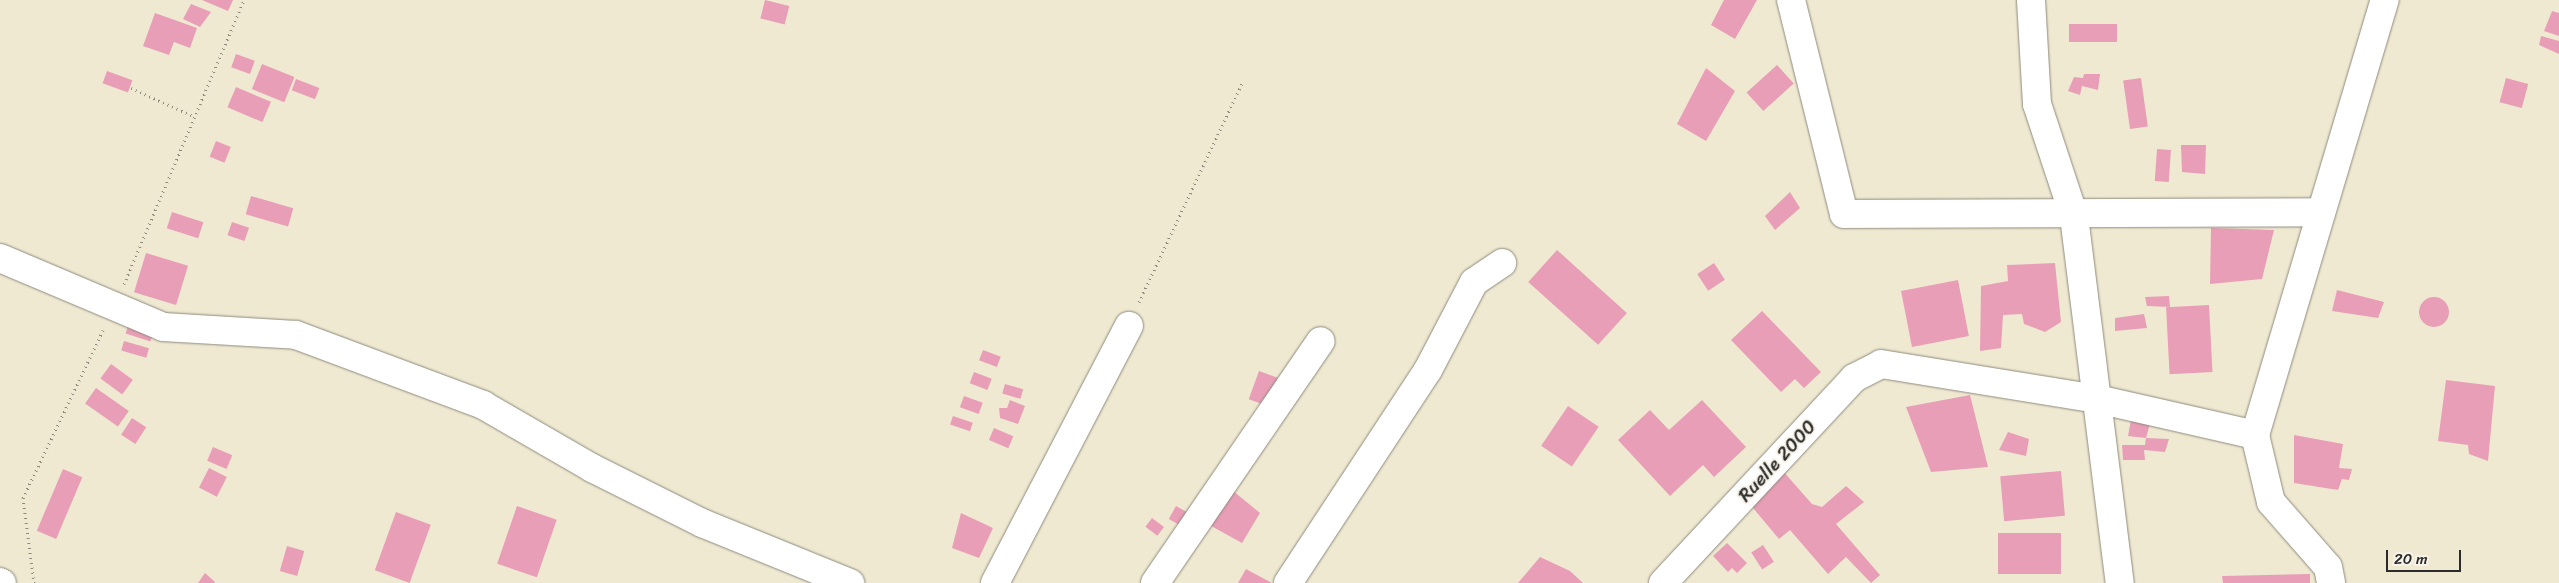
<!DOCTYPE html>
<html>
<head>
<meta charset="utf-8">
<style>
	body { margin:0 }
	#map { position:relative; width:2559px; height:583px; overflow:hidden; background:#f0e9d2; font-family:Sriracha,sans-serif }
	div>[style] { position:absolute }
	.building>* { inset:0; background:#e89eb7; transform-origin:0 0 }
	.round { border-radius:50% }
	.path>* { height:3px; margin-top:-1.5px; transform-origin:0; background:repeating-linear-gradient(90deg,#8e8a7e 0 1px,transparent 0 5px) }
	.roads { filter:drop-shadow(0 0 1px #8e8a7e) drop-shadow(0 0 1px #8e8a7e) }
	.minor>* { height:28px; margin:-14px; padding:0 14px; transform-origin:14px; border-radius:14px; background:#fff }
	span { translate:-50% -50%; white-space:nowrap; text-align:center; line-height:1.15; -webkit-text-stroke:4px #f7f3e8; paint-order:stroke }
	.street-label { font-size:19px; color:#2b2b2b }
	.scale { position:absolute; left:2386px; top:550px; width:75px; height:22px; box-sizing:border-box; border:2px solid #2b2b2b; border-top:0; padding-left:6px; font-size:15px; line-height:18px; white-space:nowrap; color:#2b2b2b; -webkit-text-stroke:4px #f7f3e8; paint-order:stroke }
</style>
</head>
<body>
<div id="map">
	<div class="building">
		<div style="clip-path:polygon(202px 0,233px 0,228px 11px)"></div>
		<div style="left:765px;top:0;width:25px;height:19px;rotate:14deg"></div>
		<div style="clip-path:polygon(1724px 0,1757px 0,1735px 39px,1711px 25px)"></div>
		<div style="clip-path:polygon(191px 4px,211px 12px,200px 27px,183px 19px)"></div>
		<div style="clip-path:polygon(2552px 11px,2559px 13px,2559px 36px,2544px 31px)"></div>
		<div style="clip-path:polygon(155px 13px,197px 28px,190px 48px,174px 42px,169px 55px,143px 46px)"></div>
		<div style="left:2117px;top:24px;width:18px;height:48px;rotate:90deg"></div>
		<div style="clip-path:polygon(2541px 36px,2559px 41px,2559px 54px,2539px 45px)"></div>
		<div style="left:236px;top:54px;width:20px;height:14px;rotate:20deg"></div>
		<div style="left:262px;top:64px;width:35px;height:27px;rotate:22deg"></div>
		<div style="left:1777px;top:65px;width:25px;height:41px;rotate:48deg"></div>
		<div style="clip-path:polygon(1706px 68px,1735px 91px,1706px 141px,1677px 124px)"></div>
		<div style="left:107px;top:71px;width:27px;height:13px;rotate:20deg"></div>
		<div style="clip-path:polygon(2084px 74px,2100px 74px,2098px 90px,2082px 86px,2080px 95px,2068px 91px,2074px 77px,2083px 78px)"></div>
		<div style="left:2141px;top:78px;width:49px;height:18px;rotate:82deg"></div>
		<div style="left:2506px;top:78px;width:23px;height:25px;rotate:15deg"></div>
		<div style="left:296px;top:79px;width:25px;height:12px;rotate:21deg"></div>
		<div style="left:236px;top:87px;width:38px;height:22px;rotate:23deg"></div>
		<div style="left:216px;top:141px;width:16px;height:17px;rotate:22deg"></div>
		<div style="clip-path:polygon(2181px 145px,2206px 145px,2205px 174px,2182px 172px)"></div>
		<div style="left:2157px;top:149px;width:14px;height:32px;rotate:4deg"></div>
		<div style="clip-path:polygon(1790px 192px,1800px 208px,1775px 230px,1765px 216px)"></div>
		<div style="left:251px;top:196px;width:44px;height:19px;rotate:16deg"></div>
		<div style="left:172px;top:212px;width:33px;height:17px;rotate:18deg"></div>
		<div style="left:232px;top:222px;width:18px;height:14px;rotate:19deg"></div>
		<div style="clip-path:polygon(2211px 228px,2274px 230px,2262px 279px,2210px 284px)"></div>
		<div style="left:1557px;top:250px;width:94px;height:43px;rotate:42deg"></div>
		<div style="left:146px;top:253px;width:44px;height:41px;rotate:17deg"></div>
		<div style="left:1714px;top:263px;width:20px;height:20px;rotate:57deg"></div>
		<div style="clip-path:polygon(2055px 263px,2061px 322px,2045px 332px,2024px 324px,2022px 314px,2003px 315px,2001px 348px,1980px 351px,1981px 286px,2008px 281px,2007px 265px)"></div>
		<div style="left:1958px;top:280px;width:57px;height:58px;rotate:79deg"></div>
		<div style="clip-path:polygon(2337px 290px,2384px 302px,2378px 318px,2332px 311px)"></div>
		<div style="clip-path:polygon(2169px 296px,2170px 307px,2147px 306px,2145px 297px)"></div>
		<div class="round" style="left:2419px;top:297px;width:30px;height:30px"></div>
		<div style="left:2209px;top:305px;width:67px;height:43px;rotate:87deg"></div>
		<div style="clip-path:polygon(1762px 311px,1821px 372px,1804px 388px,1795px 379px,1781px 392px,1731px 340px)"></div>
		<div style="clip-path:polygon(2144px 314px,2147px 328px,2115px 331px,2115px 318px)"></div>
		<div style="left:129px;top:323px;width:26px;height:11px;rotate:18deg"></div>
		<div style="left:124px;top:341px;width:26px;height:10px;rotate:16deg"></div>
		<div style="left:983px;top:350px;width:19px;height:11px;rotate:21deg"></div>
		<div style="left:111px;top:364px;width:27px;height:18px;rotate:36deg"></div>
		<div style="left:1259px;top:371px;width:20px;height:30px;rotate:20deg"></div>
		<div style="left:974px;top:372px;width:19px;height:12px;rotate:21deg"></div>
		<div style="clip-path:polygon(2446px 380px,2495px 386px,2488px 461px,2469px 454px,2468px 445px,2438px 441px)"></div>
		<div style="left:1005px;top:384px;width:19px;height:10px;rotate:16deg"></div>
		<div style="left:96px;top:388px;width:40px;height:19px;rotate:35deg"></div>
		<div style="clip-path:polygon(1970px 395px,1988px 467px,1931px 472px,1906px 407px)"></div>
		<div style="left:964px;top:396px;width:20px;height:12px;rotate:20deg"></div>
		<div style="clip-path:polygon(1010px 400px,1025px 406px,1018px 424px,1000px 418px,999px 408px,1007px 408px)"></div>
		<div style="clip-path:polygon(1702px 400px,1746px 447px,1714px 477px,1703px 465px,1670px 496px,1618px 440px,1650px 410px,1669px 430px)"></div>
		<div style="left:1568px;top:406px;width:37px;height:48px;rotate:34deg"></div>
		<div style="clip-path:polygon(2132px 414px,2151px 420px,2146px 438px,2128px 436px)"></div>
		<div style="left:953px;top:416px;width:21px;height:9px;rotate:19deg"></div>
		<div style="left:132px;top:418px;width:17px;height:20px;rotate:33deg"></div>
		<div style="left:994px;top:428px;width:21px;height:13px;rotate:23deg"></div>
		<div style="clip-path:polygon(2008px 432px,2029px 439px,2026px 456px,1999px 450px)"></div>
		<div style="clip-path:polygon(2294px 435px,2343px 444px,2339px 468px,2352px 469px,2349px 480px,2342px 479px,2338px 490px,2294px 483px)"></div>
		<div style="clip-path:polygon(2146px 438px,2169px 439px,2165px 452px,2144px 450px,2145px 460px,2123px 460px,2122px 445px,2145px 445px)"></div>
		<div style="left:213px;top:447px;width:21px;height:15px;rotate:23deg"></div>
		<div style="left:209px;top:468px;width:20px;height:22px;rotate:27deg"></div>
		<div style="left:63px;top:469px;width:21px;height:67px;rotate:23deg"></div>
		<div style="clip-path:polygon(1783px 471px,1812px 504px,1822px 507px,1846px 486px,1864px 502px,1836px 524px,1880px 575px,1871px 583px,1846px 557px,1828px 574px,1790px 530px,1779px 539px,1748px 502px)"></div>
		<div style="left:2061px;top:471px;width:45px;height:61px;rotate:85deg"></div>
		<div style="clip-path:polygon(1227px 486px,1260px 513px,1242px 543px,1204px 522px)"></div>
		<div style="left:517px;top:506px;width:42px;height:61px;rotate:19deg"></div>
		<div style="left:1176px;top:506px;width:18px;height:15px;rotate:29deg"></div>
		<div style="left:396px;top:512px;width:37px;height:62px;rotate:20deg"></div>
		<div style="clip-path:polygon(961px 513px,993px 528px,979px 558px,952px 548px)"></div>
		<div style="left:1152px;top:518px;width:15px;height:11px;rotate:37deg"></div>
		<div style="left:1998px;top:533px;width:63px;height:41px"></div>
		<div style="clip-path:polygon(1727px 543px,1747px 563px,1737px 573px,1732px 568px,1728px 572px,1713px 556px)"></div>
		<div style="left:1763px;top:545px;width:20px;height:14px;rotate:57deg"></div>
		<div style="left:287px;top:546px;width:18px;height:26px;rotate:16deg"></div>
		<div style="clip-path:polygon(1540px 557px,1570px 571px,1583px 583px,1518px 583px)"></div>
		<div style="clip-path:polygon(1246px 569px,1272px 583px,1238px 583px)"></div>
		<div style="clip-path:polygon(205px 573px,215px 582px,214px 583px,198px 583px)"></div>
		<div style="clip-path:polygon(2310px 574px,2310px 583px,2223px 583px,2222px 576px)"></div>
	</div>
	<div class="path">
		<div style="left:131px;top:88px;width:68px;rotate:24.3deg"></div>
		<div style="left:124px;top:284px;width:308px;rotate:-67.1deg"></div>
		<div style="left:1139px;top:302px;width:242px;rotate:-64.8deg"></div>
		<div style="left:34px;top:583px;width:86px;rotate:-97.4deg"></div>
		<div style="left:23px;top:498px;width:186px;rotate:-64.5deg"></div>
	</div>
	<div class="roads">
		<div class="minor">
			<div style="left:1791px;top:0;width:220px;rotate:76.1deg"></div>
			<div style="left:1844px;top:214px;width:477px;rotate:-0.2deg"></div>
			<div style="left:2031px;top:0;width:104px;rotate:86.7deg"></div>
			<div style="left:2037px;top:104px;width:118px;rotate:71.7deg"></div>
			<div style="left:2074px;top:216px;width:370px;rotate:82.9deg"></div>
			<div style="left:0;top:258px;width:177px;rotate:22.9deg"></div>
			<div style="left:163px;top:327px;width:133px;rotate:3.4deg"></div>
			<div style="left:296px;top:335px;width:200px;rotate:20.5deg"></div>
			<div style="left:483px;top:405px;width:126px;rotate:30deg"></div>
			<div style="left:592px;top:468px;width:123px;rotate:26.6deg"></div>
			<div style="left:702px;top:523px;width:160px;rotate:22.1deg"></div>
			<div style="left:2255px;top:435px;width:454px;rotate:-73.4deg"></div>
			<div style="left:0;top:582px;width:2px;rotate:27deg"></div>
			<div style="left:995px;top:583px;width:290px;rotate:-62.5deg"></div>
			<div style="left:1155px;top:583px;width:293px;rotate:-55.6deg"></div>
			<div style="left:1288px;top:583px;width:255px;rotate:-56.7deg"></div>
			<div style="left:1428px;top:370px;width:99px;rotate:-62.4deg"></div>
			<div style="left:1474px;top:282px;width:34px;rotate:-34deg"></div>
			<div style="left:1663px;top:583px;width:280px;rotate:-47deg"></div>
			<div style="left:1854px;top:378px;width:30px;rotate:-27deg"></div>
			<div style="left:1881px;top:364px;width:219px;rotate:9.2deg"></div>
			<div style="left:2097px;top:399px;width:162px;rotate:12.8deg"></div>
			<div style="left:2255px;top:435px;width:69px;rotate:76.6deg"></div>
			<div style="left:2271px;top:502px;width:86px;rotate:48.8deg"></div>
			<div style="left:2328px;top:567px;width:16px;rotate:79deg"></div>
		</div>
	</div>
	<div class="street-label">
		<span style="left:1777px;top:461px;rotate:-47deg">Ruelle 2000</span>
	</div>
	<div class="scale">20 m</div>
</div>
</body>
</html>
